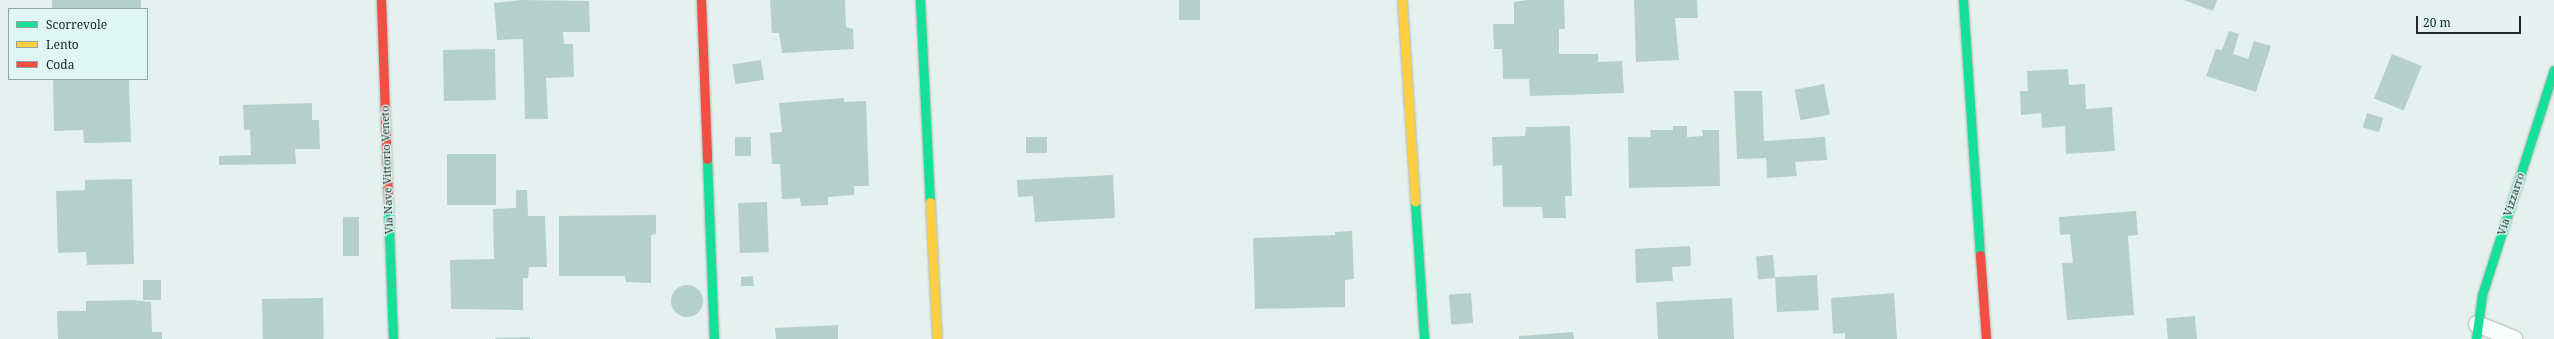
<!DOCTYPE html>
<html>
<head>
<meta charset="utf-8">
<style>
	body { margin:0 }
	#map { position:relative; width:2554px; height:339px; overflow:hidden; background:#e4f1ee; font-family:"Noto Serif",serif }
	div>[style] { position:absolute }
	.building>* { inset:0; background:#b5d0cb; transform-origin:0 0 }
	.round { border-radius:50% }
	.roads { filter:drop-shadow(0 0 1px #aeb8b5) drop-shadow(0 0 1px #aeb8b5) }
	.lane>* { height:16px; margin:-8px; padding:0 8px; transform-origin:8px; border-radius:8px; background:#fbfdfc }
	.fast>* { height:9px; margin:-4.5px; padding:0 4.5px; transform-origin:4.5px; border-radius:4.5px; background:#16e098 }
	.slow>* { height:9px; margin:-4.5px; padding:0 4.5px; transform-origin:4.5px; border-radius:4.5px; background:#ffcf43 }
	.jam>* { height:9px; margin:-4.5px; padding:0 4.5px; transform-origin:4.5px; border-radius:4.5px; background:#f24e42 }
	span { translate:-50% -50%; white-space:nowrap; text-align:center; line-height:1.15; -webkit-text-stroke:3px #dff6f2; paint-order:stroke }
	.street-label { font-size:11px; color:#212a29 }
	.legend { position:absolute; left:8px; top:8px; width:140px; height:72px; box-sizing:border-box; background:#dff6f2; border:1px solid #93a4a2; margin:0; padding:5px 7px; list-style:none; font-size:12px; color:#212a29 }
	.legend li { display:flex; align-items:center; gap:8px; height:20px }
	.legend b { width:20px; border:1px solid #93a4a2 }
	.scale { position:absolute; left:2416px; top:16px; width:105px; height:18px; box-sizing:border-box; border:2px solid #212a29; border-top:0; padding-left:5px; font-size:12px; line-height:14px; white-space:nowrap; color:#212a29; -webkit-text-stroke:3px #dff6f2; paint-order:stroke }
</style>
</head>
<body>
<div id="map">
	<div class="building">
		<div style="left:52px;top:0;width:89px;height:9px"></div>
		<div style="clip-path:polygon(522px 0,589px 1px,590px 32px,563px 32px,564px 44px,573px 44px,574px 77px,546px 78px,548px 119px,525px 119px,523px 39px,497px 40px,494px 3px)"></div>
		<div style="clip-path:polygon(770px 0,845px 0,846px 27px,853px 29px,854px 49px,782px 53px,779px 33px,772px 33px)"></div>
		<div style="left:1179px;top:0;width:21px;height:20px"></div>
		<div style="clip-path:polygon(1527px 0,1564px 0,1565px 29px,1559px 29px,1559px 54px,1598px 54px,1598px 62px,1622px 61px,1624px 93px,1530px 96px,1529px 79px,1503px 79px,1502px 49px,1494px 49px,1493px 24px,1514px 24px,1514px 2px)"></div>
		<div style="clip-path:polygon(1634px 0,1697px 0,1698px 18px,1675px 18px,1679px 60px,1636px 62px)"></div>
		<div style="clip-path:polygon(2184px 0,2217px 0,2213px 11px)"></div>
		<div style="clip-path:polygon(2229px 31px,2239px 34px,2233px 54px,2248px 59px,2254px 41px,2271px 46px,2256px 92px,2206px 76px,2216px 49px,2222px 50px)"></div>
		<div style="left:495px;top:49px;width:51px;height:52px;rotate:89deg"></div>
		<div style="left:2392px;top:54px;width:32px;height:48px;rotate:22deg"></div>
		<div style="left:761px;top:60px;width:20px;height:29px;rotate:81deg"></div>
		<div style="clip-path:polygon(2068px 69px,2069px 85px,2085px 84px,2086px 109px,2112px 107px,2115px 151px,2066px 154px,2065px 126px,2042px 128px,2041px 113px,2021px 115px,2020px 91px,2028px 91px,2027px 71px)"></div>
		<div style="clip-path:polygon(53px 79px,129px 79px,131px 142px,84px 143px,83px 130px,54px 131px)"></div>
		<div style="left:1824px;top:84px;width:31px;height:30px;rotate:79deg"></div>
		<div style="clip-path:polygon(1734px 91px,1762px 91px,1764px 141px,1825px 137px,1827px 160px,1795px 162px,1797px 176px,1767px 178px,1766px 158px,1737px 159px)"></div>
		<div style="clip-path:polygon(844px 98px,844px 102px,866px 101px,869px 186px,854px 186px,854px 195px,828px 197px,828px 205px,801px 206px,800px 198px,782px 199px,780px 164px,772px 164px,770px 133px,782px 132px,779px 103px)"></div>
		<div style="clip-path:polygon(312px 103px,312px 120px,319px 120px,320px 149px,295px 149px,296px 164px,219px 165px,219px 156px,251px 155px,250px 130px,244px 130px,243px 105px)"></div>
		<div style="left:2367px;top:113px;width:17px;height:15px;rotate:17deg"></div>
		<div style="clip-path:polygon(1570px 126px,1572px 196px,1565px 196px,1566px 218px,1543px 218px,1542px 207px,1503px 207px,1502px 165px,1493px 166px,1492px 137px,1525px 136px,1526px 127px)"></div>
		<div style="clip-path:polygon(1673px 126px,1687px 126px,1687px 137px,1703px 136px,1702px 130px,1719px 130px,1720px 186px,1629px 188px,1628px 137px,1651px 137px,1650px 130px,1673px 130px)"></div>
		<div style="left:751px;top:137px;width:19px;height:16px;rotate:90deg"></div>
		<div style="left:1026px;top:137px;width:21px;height:16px"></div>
		<div style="left:447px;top:154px;width:49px;height:51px"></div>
		<div style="clip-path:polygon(1113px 175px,1115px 218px,1035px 222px,1033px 196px,1018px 197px,1017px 180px)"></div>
		<div style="clip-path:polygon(132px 179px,134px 264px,87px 265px,86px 252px,58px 253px,56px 191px,85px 190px,85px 180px)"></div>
		<div style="clip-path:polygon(516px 190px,527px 190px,528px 216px,545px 216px,547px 267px,529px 267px,528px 278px,523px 278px,523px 310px,451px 309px,450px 260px,494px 259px,493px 209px,516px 208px)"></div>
		<div style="left:767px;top:202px;width:50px;height:29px;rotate:88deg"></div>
		<div style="clip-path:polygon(2136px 211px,2138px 235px,2128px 236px,2134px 315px,2067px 320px,2062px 263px,2073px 263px,2070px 234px,2060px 235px,2059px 217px)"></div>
		<div style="clip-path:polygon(656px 215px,656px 234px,651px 235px,651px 283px,626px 282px,625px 276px,559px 276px,559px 216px)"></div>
		<div style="left:343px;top:217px;width:16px;height:39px"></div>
		<div style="clip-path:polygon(1352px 231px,1354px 279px,1345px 280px,1345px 307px,1255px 309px,1253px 238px,1335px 235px,1335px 232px)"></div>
		<div style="clip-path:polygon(1690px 246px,1691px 266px,1672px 267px,1673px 281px,1636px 283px,1635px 249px)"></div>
		<div style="left:1773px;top:255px;width:23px;height:17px;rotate:85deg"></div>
		<div style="left:1817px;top:275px;width:35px;height:42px;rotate:87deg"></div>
		<div style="clip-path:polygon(753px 276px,754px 286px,741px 286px,741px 277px)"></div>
		<div style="left:161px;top:280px;width:20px;height:18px;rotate:90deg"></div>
		<div class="round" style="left:671px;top:285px;width:32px;height:32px"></div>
		<div style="left:1471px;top:293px;width:30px;height:22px;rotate:86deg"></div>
		<div style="clip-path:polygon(1894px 293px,1897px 339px,1845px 339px,1845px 333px,1833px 334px,1831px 298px)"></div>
		<div style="left:323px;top:298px;width:41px;height:61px;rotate:89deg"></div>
		<div style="left:1732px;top:298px;width:41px;height:76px;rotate:87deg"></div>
		<div style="clip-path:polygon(133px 300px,151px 302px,152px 332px,162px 332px,162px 339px,58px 339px,57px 311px,86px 311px,86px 301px)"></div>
		<div style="left:2195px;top:316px;width:23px;height:29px;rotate:85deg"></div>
		<div style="clip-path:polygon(838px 325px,838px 339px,776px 339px,775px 328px)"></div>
		<div style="clip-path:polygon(1573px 332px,1574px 339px,1519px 339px,1519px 336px)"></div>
		<div style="clip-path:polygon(530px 337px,530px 339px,495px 339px,495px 338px)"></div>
	</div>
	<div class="roads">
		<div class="lane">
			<div style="left:2477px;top:324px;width:40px;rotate:22deg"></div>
		</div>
		<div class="fast">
			<div style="left:920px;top:0;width:202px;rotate:87.2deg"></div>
			<div style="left:1963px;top:0;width:256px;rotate:86.2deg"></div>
			<div style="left:707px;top:159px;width:180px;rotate:87.8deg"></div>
			<div style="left:388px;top:202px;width:137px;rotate:87.9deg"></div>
			<div style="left:1415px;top:202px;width:137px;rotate:86.2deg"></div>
			<div style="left:2476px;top:339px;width:44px;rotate:-82.2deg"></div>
			<div style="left:2482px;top:295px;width:236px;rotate:-72.3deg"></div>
		</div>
		<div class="slow">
			<div style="left:1402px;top:0;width:202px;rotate:86.3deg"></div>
			<div style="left:930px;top:202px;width:137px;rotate:87.1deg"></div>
		</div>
		<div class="jam">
			<div style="left:381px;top:0;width:202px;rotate:88deg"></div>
			<div style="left:701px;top:0;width:159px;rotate:87.8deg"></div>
			<div style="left:1980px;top:255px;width:84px;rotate:85.9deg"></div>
		</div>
	</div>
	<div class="street-label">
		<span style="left:387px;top:170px;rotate:-92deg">Via Nave Vittorio Veneto</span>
		<span style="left:2511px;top:204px;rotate:-72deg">Via Vizzarro</span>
	</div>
	<ul class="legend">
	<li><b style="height:5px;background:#16e098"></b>Scorrevole</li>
	<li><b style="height:5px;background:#ffcf43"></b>Lento</li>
	<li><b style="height:5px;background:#f24e42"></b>Coda</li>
	</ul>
	<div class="scale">20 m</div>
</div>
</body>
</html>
